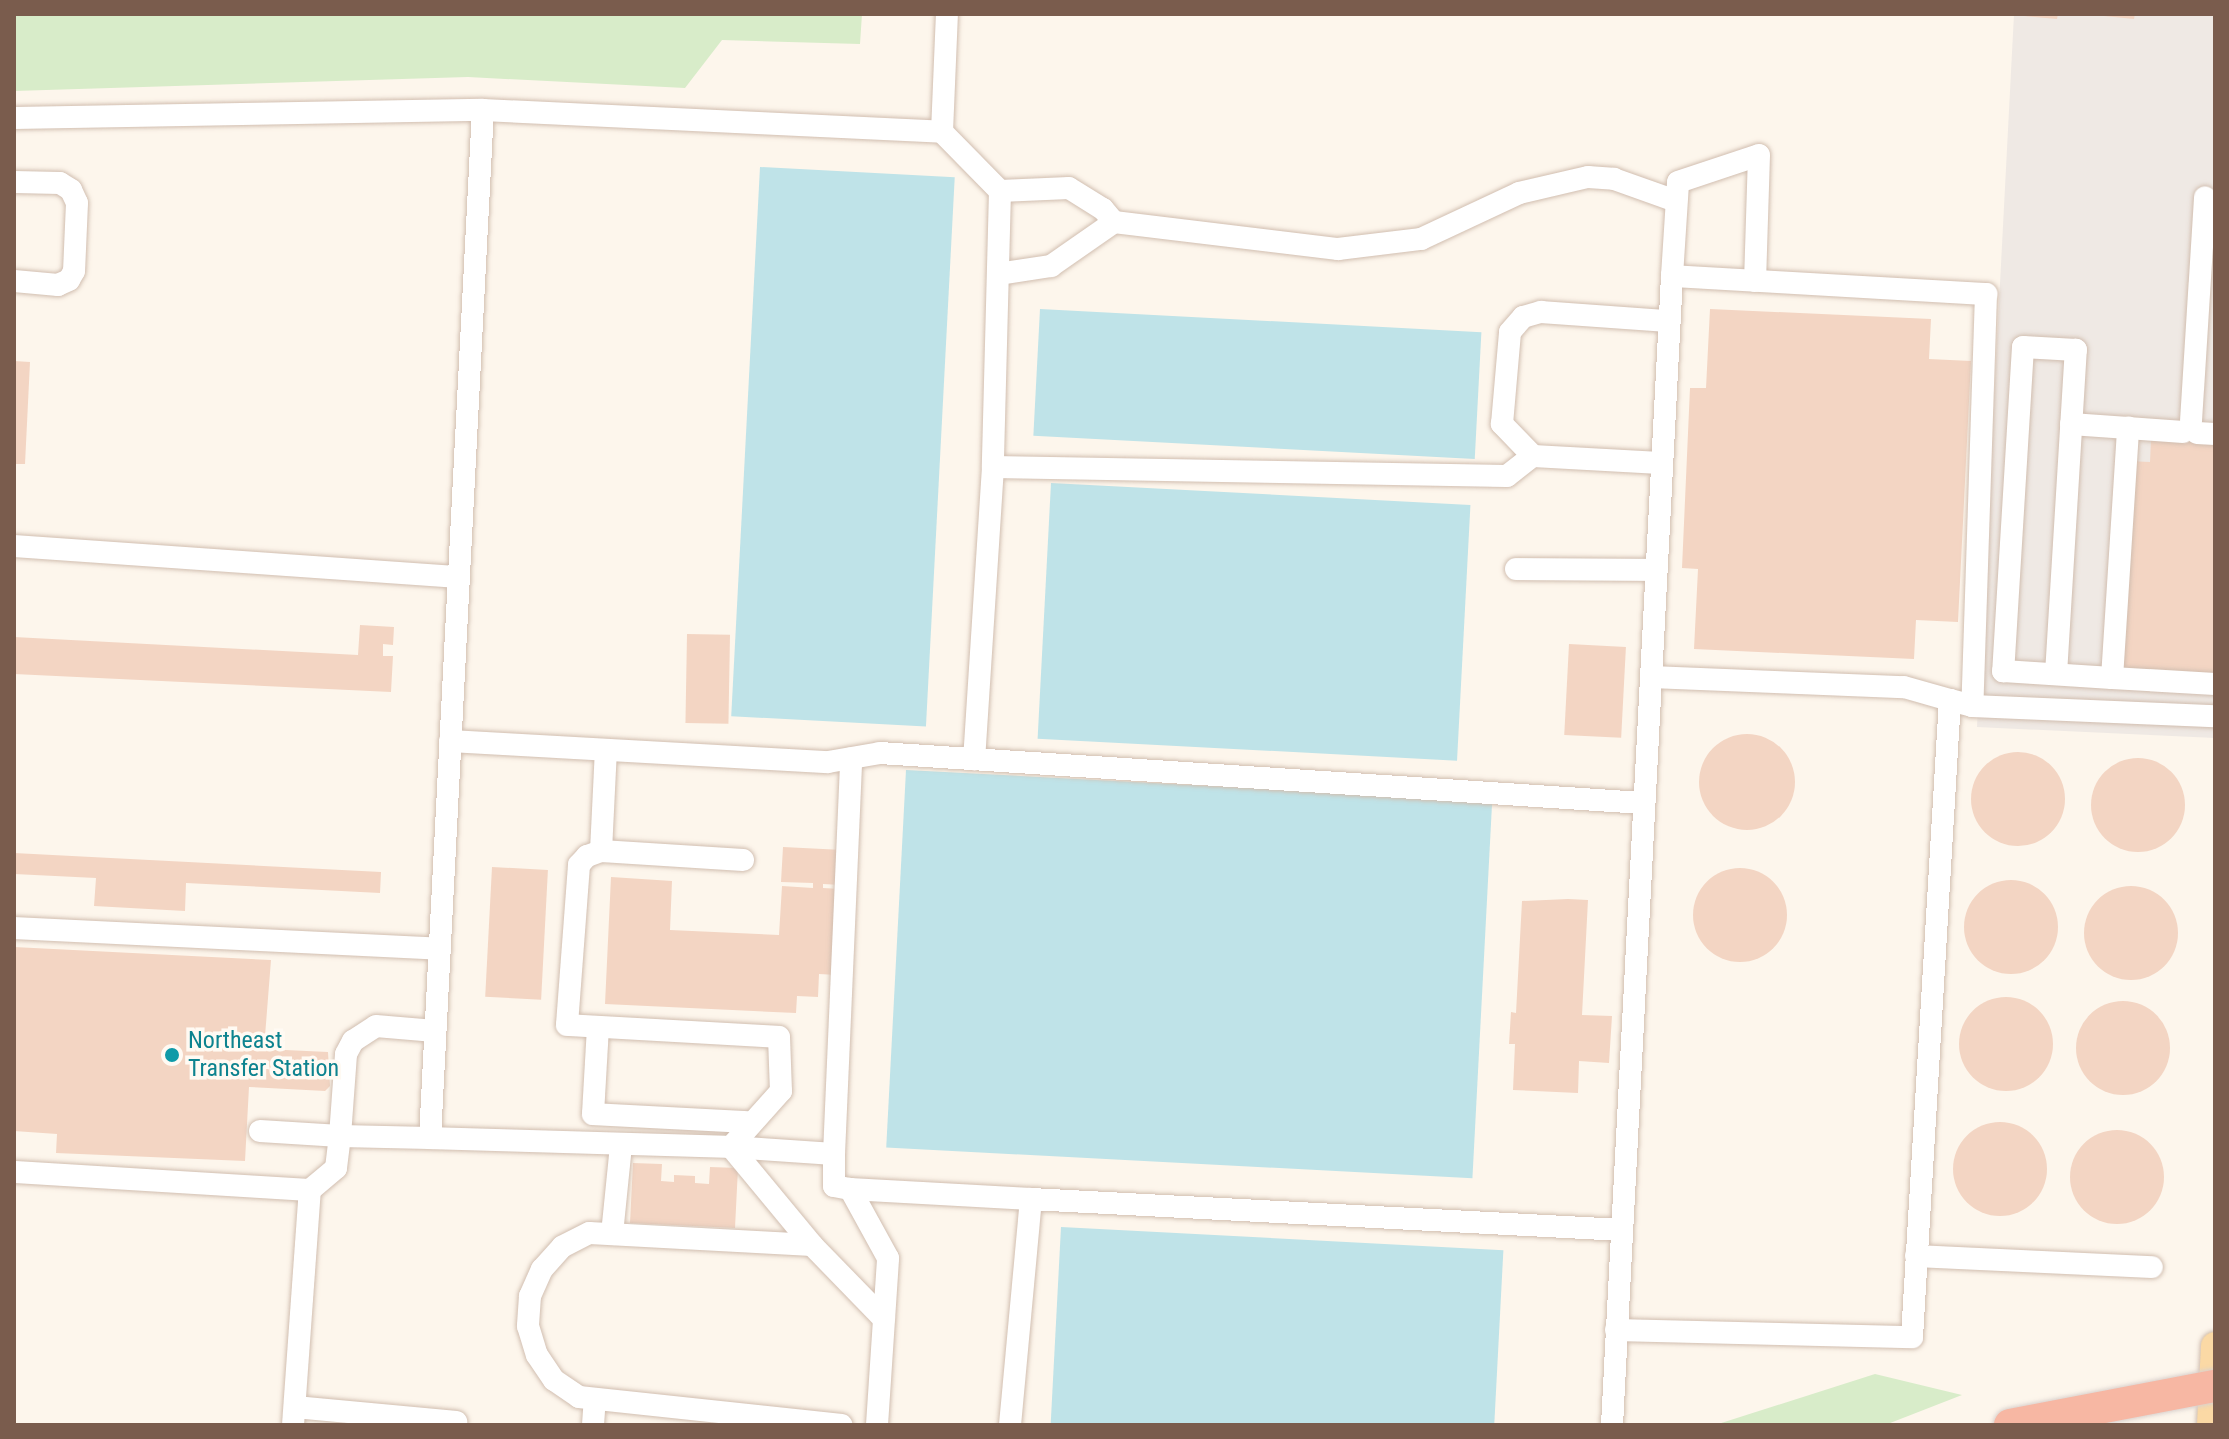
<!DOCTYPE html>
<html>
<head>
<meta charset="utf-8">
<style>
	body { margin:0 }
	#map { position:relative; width:2229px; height:1439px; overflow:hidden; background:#fdf6ec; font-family:"Roboto Condensed",sans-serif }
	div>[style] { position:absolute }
	.industrial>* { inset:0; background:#efe9e4 }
	.green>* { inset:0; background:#d8ecc9 }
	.water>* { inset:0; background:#bfe3e8; transform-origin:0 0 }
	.building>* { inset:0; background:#f3d5c3; transform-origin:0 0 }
	.round { border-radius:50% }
	.roads { filter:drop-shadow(0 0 2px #d1beb0) drop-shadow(0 0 2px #d1beb0) }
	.minor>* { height:22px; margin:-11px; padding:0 11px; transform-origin:11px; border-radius:11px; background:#fff }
	.major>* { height:28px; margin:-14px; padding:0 14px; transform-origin:14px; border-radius:14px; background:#fbd9a5 }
	.bridges { filter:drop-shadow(0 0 2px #dad1cd) drop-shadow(0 0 2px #dad1cd) }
	.highway-bridge>* { height:32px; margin:-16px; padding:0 16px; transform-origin:16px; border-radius:16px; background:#f7b7a3 }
	.dots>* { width:22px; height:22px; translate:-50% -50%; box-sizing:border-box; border:4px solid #fffaf3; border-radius:50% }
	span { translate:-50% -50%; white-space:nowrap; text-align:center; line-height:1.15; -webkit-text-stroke:7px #fffaf3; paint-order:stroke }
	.culture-label { font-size:24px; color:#0d838f }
	.left { translate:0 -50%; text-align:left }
	.frame { position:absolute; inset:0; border:16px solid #7a5c4d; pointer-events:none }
</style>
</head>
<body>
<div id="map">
	<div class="industrial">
		<div style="clip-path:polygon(2014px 14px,2215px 14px,2215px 738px,1977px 727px)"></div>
	</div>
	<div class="green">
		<div style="clip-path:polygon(14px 14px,862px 14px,860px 44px,722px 40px,685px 88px,468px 77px,14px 91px)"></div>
		<div style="clip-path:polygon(1875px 1374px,1962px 1395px,1885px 1425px,1715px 1425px)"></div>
	</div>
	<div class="water">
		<div style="left:760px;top:167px;width:195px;height:550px;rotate:3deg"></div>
		<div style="left:1040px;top:309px;width:442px;height:127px;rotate:3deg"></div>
		<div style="left:1051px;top:483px;width:420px;height:256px;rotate:3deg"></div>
		<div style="left:906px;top:770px;width:587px;height:378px;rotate:3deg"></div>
		<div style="left:1061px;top:1227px;width:443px;height:198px;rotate:3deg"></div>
	</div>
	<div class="building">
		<div style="clip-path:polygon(2024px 14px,2058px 14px,2057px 19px,2024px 16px)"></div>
		<div style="clip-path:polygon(2084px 14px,2135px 14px,2134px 19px)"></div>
		<div style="clip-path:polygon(1710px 309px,1931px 319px,1929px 359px,1971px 361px,1958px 622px,1916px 620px,1914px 659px,1694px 649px,1698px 569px,1682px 568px,1690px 388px,1706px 388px)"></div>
		<div style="clip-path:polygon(14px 361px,30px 362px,25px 464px,14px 464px)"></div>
		<div style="clip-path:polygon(2187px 420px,2215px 443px,2213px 675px,2118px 670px,2128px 461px,2150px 462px,2151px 440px)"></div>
		<div style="clip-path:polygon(360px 625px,394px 627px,393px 645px,383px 644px,383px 656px,393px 656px,391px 692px,14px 674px,14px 637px,358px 655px)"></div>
		<div style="left:687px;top:634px;width:43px;height:89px;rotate:1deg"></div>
		<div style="left:1569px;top:644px;width:57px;height:91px;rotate:3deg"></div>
		<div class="round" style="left:1699px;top:734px;width:96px;height:96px"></div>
		<div class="round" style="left:1971px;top:752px;width:94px;height:94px"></div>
		<div class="round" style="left:2091px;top:758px;width:94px;height:94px"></div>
		<div style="clip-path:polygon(783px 847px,843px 850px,842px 885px,823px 884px,823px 888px,841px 889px,837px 975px,819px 974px,818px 997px,797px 996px,796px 1013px,605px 1004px,611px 877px,672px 881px,670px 930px,779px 935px,782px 886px,813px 888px,813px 883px,781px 882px)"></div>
		<div style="clip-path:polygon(14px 853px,381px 872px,380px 893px,186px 883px,185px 911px,94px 906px,96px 878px,14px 874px)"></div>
		<div style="left:492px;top:867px;width:56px;height:130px;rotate:3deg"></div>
		<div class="round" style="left:1693px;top:868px;width:94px;height:94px"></div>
		<div class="round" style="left:1964px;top:880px;width:94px;height:94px"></div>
		<div class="round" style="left:2084px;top:886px;width:94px;height:94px"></div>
		<div style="clip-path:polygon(1568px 899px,1588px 900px,1582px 1015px,1612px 1016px,1609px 1063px,1579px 1061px,1578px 1093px,1513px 1090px,1515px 1044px,1509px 1044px,1511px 1012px,1516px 1013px,1522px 901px)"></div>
		<div style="clip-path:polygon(14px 947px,271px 960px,264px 1049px,328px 1052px,330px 1086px,325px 1091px,249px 1087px,245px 1161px,56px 1153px,57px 1134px,14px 1131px)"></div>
		<div class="round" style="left:1959px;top:997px;width:94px;height:94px"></div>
		<div class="round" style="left:2076px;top:1001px;width:94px;height:94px"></div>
		<div class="round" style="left:1953px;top:1122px;width:94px;height:94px"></div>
		<div class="round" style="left:2070px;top:1130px;width:94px;height:94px"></div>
		<div style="clip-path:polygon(633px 1163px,662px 1164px,661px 1181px,674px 1182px,674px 1175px,695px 1176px,695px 1183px,709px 1184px,710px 1167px,738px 1168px,735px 1228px,630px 1223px)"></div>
	</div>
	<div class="roads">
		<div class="minor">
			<div style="left:14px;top:118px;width:469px;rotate:-1deg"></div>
			<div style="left:483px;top:110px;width:460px;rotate:2.7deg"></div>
			<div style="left:942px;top:132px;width:83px;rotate:45.5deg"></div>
			<div style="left:1000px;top:191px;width:276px;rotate:91.5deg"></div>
			<div style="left:993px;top:467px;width:293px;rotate:93.7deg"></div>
			<div style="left:942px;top:132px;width:118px;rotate:-87.6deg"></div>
			<div style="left:14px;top:182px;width:46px;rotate:1.2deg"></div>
			<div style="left:60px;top:183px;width:13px;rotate:32deg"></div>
			<div style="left:71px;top:190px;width:14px;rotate:65deg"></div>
			<div style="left:77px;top:203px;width:68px;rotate:92.5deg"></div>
			<div style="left:74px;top:271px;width:10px;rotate:119deg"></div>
			<div style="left:69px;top:280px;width:12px;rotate:156deg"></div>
			<div style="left:58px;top:285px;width:44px;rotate:-174.8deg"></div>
			<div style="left:1000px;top:191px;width:69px;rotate:-2.5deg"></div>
			<div style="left:1069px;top:188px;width:40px;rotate:32deg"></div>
			<div style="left:1103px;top:209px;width:17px;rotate:50deg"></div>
			<div style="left:1114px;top:222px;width:226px;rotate:6.9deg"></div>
			<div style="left:1338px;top:249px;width:84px;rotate:-6.9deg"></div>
			<div style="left:1421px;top:239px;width:108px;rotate:-25.1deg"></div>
			<div style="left:1519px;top:193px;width:71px;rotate:-13.1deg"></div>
			<div style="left:1588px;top:177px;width:26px;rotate:4deg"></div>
			<div style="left:1614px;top:179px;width:66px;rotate:19.5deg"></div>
			<div style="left:998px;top:274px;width:54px;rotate:-8.6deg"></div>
			<div style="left:1051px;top:266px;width:77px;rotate:-34.9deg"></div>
			<div style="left:1672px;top:276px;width:94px;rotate:-86.3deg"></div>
			<div style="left:1678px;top:182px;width:85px;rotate:-18.4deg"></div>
			<div style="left:1759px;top:155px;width:126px;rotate:91.8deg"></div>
			<div style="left:2191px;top:421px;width:224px;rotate:-86.4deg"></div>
			<div style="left:2071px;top:424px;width:57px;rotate:4deg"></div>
			<div style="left:2197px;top:433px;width:18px;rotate:3deg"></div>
			<div style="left:1660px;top:463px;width:127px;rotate:-176.8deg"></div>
			<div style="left:1533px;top:456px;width:45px;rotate:-134.1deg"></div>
			<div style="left:1502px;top:424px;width:92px;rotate:-85deg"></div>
			<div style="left:1510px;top:332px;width:20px;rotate:-49deg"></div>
			<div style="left:1523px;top:317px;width:19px;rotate:-16deg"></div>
			<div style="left:1541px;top:312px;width:127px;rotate:4.1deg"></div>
			<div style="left:993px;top:467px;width:514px;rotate:1deg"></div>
			<div style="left:1507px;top:476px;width:33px;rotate:-38deg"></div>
			<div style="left:14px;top:546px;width:446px;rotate:4deg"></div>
			<div style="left:1516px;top:569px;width:139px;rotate:0.4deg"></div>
			<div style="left:2056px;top:674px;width:325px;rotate:-86.5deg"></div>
			<div style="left:2076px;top:350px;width:53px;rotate:-176.8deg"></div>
			<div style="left:2023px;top:347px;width:325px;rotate:93.5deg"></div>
			<div style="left:2003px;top:671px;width:109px;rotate:3.7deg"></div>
			<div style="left:2112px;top:678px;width:251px;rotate:-86.3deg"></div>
			<div style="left:2128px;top:428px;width:55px;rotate:4.2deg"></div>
			<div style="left:1651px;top:677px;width:253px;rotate:2.3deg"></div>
			<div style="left:1904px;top:687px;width:48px;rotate:15.8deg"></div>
			<div style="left:2112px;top:678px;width:103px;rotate:3.3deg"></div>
			<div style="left:450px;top:741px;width:379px;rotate:3.2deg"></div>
			<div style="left:828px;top:762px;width:53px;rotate:-9.8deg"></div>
			<div style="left:880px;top:753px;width:765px;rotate:3.75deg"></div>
			<div style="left:601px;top:851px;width:101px;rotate:-87.2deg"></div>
			<div style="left:743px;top:860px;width:142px;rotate:-176.4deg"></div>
			<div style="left:601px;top:851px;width:15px;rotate:160deg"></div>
			<div style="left:587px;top:856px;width:12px;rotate:132deg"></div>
			<div style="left:579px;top:865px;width:160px;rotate:94.3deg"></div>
			<div style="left:567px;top:1025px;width:212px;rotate:3.2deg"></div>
			<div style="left:779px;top:1037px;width:54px;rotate:87.9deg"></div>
			<div style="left:781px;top:1091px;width:75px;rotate:131.8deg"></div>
			<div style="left:731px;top:1147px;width:103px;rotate:3.9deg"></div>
			<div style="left:834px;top:1154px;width:32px;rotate:90deg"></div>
			<div style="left:834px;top:1186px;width:16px;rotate:11deg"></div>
			<div style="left:14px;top:928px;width:426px;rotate:2.8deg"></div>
			<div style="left:598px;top:1027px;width:87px;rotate:93.3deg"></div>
			<div style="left:593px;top:1114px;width:154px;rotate:3deg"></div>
			<div style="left:260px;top:1131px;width:80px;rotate:3.6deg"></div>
			<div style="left:340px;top:1136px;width:82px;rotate:-85.8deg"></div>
			<div style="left:346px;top:1054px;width:15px;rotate:-62deg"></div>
			<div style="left:353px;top:1041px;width:27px;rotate:-33deg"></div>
			<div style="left:376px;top:1026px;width:59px;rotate:4.8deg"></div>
			<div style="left:430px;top:1138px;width:301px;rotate:1.7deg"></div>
			<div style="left:731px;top:1147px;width:127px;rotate:50.4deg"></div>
			<div style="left:812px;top:1245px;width:103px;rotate:45.8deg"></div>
			<div style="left:834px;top:1154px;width:396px;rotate:-87.5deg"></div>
			<div style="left:14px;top:1172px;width:297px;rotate:3.5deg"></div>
			<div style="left:612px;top:1234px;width:89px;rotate:-84.2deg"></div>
			<div style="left:812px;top:1245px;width:223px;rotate:-176.9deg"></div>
			<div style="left:589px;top:1233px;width:30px;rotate:153deg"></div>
			<div style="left:562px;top:1247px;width:30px;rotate:132deg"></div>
			<div style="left:542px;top:1269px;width:30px;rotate:114deg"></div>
			<div style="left:530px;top:1296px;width:30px;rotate:94deg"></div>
			<div style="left:528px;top:1326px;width:30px;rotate:73deg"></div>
			<div style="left:537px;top:1355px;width:30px;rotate:56deg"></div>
			<div style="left:554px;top:1380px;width:30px;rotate:34deg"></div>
			<div style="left:579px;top:1397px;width:264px;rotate:6.1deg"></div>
			<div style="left:1916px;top:1256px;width:236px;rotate:2.7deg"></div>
			<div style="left:1616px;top:1330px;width:296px;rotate:1.4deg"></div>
			<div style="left:1912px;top:1337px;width:638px;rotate:-86.59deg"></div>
			<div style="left:1950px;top:700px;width:23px;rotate:15deg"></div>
			<div style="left:1972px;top:706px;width:243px;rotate:2.4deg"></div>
			<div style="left:295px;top:1407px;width:162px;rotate:5.3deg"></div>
			<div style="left:293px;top:1425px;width:236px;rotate:-85.9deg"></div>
			<div style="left:310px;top:1190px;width:34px;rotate:-40deg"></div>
			<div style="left:336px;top:1168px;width:32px;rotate:-83deg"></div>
			<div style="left:340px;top:1136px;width:90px;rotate:1.3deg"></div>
			<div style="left:430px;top:1138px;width:1029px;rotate:-87.05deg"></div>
			<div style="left:593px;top:1425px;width:26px;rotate:-86deg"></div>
			<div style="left:877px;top:1425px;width:167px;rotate:-86.2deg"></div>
			<div style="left:888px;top:1258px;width:79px;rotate:-118.8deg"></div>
			<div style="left:850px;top:1189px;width:181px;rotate:3.2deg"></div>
			<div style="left:1010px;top:1425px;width:227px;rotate:-84.7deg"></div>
			<div style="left:1031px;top:1199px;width:592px;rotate:3deg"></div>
			<div style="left:1612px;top:1425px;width:1151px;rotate:-87.01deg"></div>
			<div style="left:1672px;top:276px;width:315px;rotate:3.3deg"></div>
			<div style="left:1986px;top:294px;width:412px;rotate:91.9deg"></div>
		</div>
		<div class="major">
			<div style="left:2211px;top:1425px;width:79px;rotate:-87.1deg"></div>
		</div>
	</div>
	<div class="bridges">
		<div class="highway-bridge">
			<div style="left:2010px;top:1425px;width:209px;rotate:-10.8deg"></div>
		</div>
	</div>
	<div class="dots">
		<div style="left:172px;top:1055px;background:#0f9aa8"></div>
	</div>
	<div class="culture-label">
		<span class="left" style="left:188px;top:1055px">Northeast<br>Transfer Station</span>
	</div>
	<div class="frame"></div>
</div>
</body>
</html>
